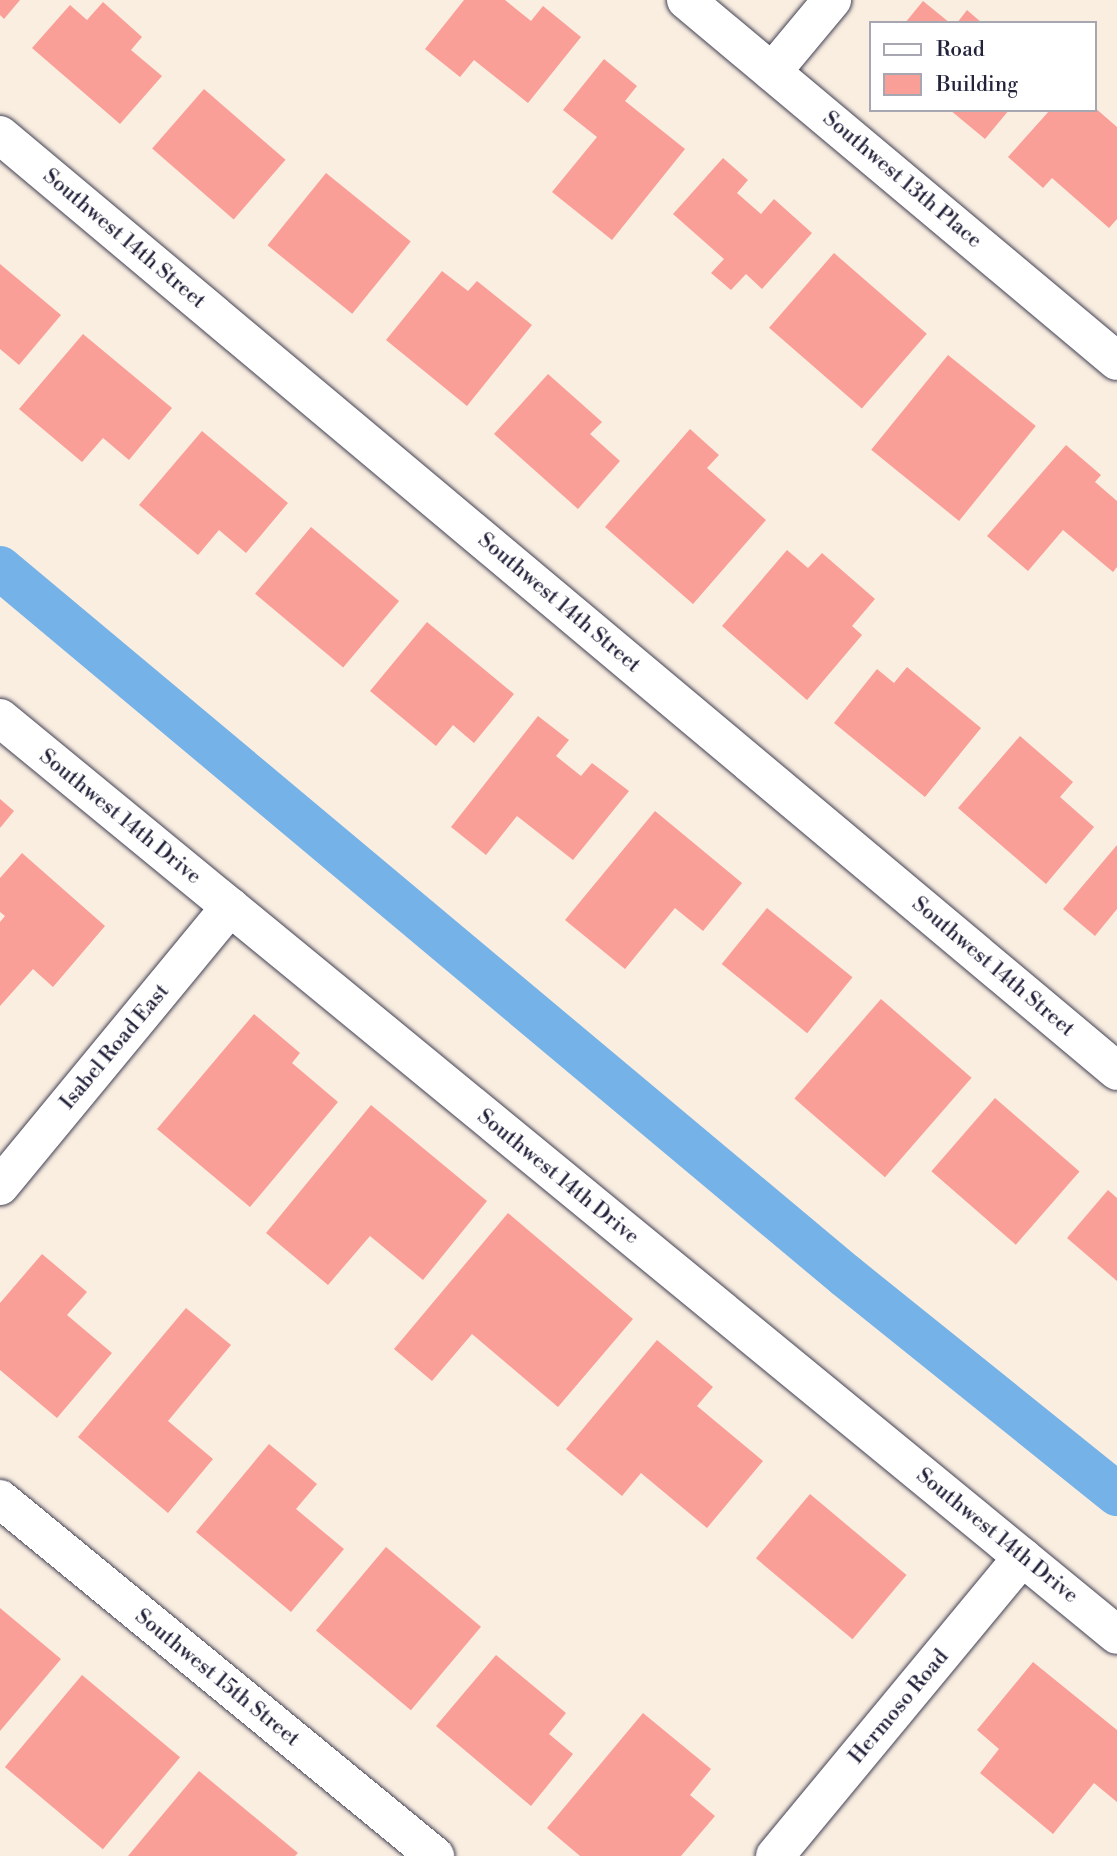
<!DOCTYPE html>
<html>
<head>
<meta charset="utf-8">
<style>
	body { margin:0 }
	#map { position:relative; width:1117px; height:1856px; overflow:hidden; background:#faeee1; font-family:"Libre Bodoni",serif }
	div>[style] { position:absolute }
	.canal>* { height:44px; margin:-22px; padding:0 22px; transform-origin:22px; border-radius:22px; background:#75b2e7 }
	.building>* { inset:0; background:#fa9f98; transform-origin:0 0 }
	.roads { filter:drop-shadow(0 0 2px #424154) drop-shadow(0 0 2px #424154) }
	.minor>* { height:38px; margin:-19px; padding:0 19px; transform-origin:19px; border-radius:19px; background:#fff }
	span { translate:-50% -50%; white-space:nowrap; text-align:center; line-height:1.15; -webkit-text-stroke:5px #fff; paint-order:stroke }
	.street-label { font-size:21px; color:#22223b }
	.legend { position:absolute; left:869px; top:21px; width:228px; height:91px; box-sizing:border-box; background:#fff; border:2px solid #a7a7b1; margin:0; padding:9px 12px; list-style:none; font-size:21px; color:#22223b }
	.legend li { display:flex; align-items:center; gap:14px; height:35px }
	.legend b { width:35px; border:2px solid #a7a7b1 }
</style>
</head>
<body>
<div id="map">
	<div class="canal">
		<div style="left:0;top:568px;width:1103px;rotate:39.93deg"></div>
		<div style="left:846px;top:1276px;width:348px;rotate:38.8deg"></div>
	</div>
	<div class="building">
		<div style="clip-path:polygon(0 0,20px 0,4px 19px,0 15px)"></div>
		<div style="clip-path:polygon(464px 0,505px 0,531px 21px,543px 6px,581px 37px,528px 103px,474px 60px,460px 77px,425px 49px)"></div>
		<div style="clip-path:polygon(923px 1px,950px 23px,905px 23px)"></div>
		<div style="clip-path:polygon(103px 2px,142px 37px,131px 50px,162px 76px,120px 124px,32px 48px,70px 5px,87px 20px)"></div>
		<div style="clip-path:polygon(967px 10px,982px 23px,957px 23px)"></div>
		<div style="clip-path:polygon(604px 59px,637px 86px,625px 101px,685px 149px,612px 240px,552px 192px,597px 137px,563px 110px)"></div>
		<div style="left:204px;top:89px;width:108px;height:79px;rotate:41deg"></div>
		<div style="clip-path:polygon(1094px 107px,1117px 127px,1117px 219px,1109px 228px,1052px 178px,1043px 188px,1008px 157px,1050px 110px,1094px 110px)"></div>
		<div style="clip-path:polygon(950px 110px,1009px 110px,985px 139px)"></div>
		<div style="clip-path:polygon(723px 158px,748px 180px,737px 193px,761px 214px,774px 199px,812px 233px,762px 289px,746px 274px,731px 290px,711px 273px,724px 259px,673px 214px)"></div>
		<div style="left:326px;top:173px;width:109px;height:93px;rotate:39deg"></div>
		<div style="left:834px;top:253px;width:123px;height:99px;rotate:41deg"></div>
		<div style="clip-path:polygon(0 264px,61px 315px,19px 365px,0 349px)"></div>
		<div style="clip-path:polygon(442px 271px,468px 291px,477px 281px,532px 325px,467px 406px,386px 340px)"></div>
		<div style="clip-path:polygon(83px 334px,172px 408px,129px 460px,103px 438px,82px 462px,19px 409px)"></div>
		<div style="left:948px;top:355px;width:113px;height:122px;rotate:39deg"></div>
		<div style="clip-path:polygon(548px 374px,602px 422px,590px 434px,620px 461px,578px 509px,494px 434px)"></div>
		<div style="clip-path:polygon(690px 429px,719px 455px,707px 468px,766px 520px,693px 604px,605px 527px)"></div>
		<div style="clip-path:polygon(202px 431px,288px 503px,246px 553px,219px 530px,198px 555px,139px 505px)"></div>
		<div style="clip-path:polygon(1066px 445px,1101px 475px,1095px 482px,1117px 501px,1117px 567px,1113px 572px,1063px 530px,1028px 571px,987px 536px)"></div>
		<div style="left:311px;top:527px;width:115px;height:87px;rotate:40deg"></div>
		<div style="clip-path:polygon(787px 550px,808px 568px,822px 553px,875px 599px,852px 626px,862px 635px,807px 700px,722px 626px)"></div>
		<div style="clip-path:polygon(427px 622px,514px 694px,474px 743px,453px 725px,436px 746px,370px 691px)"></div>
		<div style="clip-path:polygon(907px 667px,981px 728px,925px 797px,834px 723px,877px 669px,894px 683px)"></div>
		<div style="clip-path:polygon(538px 716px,569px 740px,556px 756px,581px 776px,592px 763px,629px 791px,573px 860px,517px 816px,486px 855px,451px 827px)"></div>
		<div style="clip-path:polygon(1020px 736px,1073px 782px,1060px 797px,1094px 827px,1046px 884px,958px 808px)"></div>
		<div style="clip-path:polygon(0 799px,14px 811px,0 828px)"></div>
		<div style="clip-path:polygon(655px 811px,742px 883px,703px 931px,675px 908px,625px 969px,565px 920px)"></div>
		<div style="clip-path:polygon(1117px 845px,1117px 909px,1095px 936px,1063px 909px)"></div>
		<div style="clip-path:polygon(22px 853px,105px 926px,53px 987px,33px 969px,0 1006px,0 922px,5px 916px,0 912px,0 878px)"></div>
		<div style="left:767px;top:908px;width:110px;height:72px;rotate:39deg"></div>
		<div style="left:881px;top:999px;width:120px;height:132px;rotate:41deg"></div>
		<div style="clip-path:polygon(254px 1014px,300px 1053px,292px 1063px,338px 1102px,250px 1207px,157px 1129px)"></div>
		<div style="left:995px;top:1098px;width:112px;height:97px;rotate:41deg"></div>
		<div style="clip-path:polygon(371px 1105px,487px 1201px,423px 1280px,370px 1236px,328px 1285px,266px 1233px)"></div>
		<div style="clip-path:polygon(1108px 1190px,1117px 1198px,1117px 1281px,1067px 1238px)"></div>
		<div style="clip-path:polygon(508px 1213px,633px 1319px,558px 1407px,472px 1334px,432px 1381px,394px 1349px)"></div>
		<div style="clip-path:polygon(42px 1254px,87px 1292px,67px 1315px,112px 1353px,57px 1418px,0 1370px,0 1303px)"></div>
		<div style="clip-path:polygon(186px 1308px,231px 1345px,168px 1421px,213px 1459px,168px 1513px,78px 1437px)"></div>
		<div style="clip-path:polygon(657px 1340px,713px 1387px,697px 1406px,763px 1461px,707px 1528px,641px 1473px,622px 1496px,566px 1449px)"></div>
		<div style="clip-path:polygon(269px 1444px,317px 1484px,296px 1509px,344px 1549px,291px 1612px,196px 1532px)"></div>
		<div style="left:810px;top:1494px;width:126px;height:84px;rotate:40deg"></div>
		<div style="left:386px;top:1547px;width:124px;height:109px;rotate:40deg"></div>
		<div style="clip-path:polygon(0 1608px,61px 1659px,0 1731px)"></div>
		<div style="clip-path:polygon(496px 1655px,566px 1713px,549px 1734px,573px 1754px,531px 1806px,436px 1726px)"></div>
		<div style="clip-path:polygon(1033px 1662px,1117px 1730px,1117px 1802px,1094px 1783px,1053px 1834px,980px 1773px,999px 1749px,977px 1730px)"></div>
		<div style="left:82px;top:1675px;width:128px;height:120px;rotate:40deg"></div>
		<div style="clip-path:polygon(643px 1713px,711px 1769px,690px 1795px,715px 1816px,681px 1856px,580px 1856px,547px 1828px)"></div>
		<div style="clip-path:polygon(199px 1771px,298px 1853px,295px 1856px,128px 1856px)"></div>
	</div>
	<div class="roads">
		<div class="minor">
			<div style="left:686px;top:0;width:562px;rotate:39.95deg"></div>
			<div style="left:772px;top:72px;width:94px;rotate:-50.2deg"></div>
			<div style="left:0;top:135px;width:1457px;rotate:39.96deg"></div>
			<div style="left:0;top:718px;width:1445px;rotate:39.38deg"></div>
			<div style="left:0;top:1186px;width:362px;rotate:-50.5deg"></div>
			<div style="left:0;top:1499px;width:563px;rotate:39.38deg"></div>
			<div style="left:775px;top:1856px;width:388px;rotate:-50.4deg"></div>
		</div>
	</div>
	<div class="street-label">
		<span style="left:902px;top:180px;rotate:40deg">Southwest 13th Place</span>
		<span style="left:124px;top:239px;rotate:40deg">Southwest 14th Street</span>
		<span style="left:559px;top:603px;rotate:40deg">Southwest 14th Street</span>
		<span style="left:120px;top:817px;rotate:39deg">Southwest 14th Drive</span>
		<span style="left:993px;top:967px;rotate:40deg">Southwest 14th Street</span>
		<span style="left:115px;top:1047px;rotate:-50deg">Isabel Road East</span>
		<span style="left:558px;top:1177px;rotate:39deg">Southwest 14th Drive</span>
		<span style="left:997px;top:1536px;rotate:39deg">Southwest 14th Drive</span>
		<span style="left:217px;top:1678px;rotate:39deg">Southwest 15th Street</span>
		<span style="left:899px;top:1707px;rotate:-50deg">Hermoso Road</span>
	</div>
	<ul class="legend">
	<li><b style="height:9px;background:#fff"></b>Road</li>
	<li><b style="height:19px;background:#fa9f98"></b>Building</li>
	</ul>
</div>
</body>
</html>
